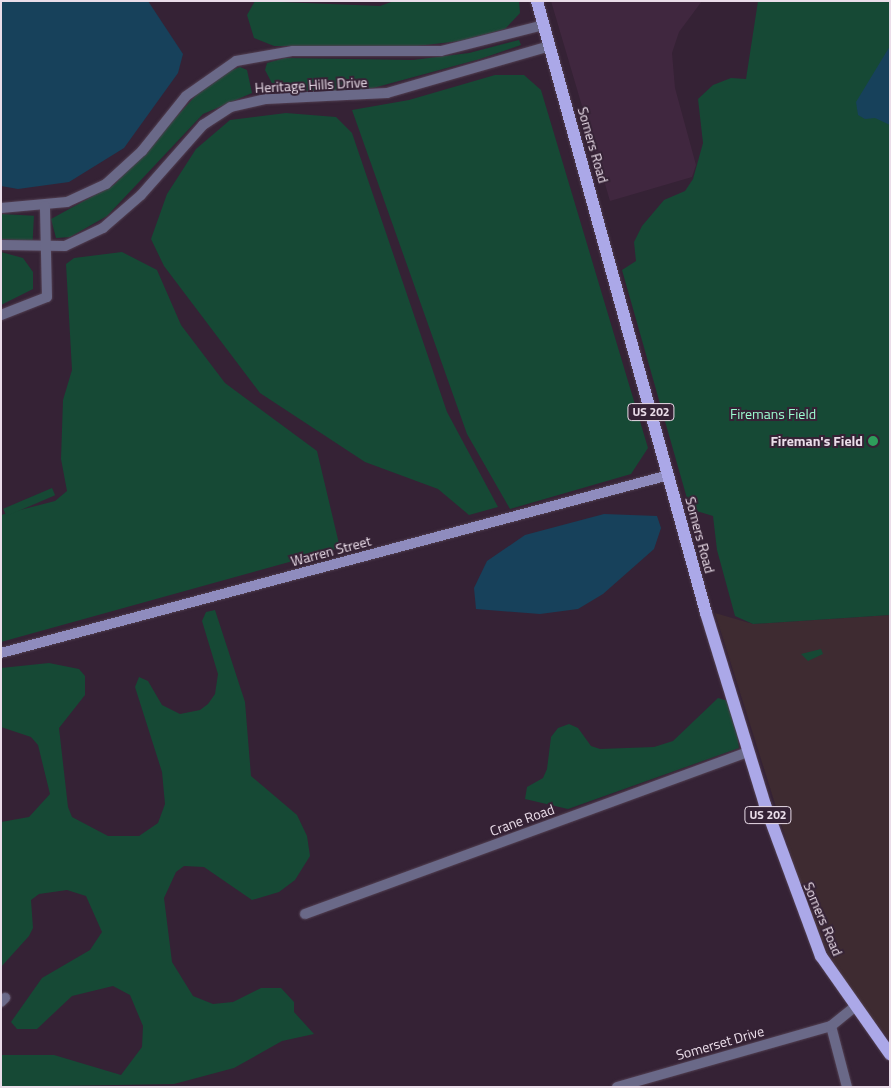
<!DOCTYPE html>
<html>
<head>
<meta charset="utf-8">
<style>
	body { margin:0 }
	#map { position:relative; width:891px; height:1088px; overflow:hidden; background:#352235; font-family:"Titillium Web",sans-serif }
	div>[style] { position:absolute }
	.built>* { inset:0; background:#40273f }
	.education>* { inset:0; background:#3e2b31 }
	.green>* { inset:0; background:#164935; transform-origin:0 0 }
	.water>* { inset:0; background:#17415b }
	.roads { filter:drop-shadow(0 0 1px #524052) drop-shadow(0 0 1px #524052) }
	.street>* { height:10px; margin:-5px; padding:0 5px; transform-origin:5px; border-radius:5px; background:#6a6988 }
	.secondary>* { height:10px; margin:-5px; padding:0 5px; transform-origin:5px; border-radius:5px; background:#8f8cbe }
	.primary>* { height:12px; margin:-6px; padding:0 6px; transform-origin:6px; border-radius:6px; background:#aba8e8 }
	.dots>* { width:14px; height:14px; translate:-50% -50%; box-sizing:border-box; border:2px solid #352235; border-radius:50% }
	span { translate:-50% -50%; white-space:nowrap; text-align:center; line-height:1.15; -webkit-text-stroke:4px #352235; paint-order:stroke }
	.shield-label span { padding:1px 4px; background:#352235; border:1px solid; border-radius:4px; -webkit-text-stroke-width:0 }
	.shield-label { font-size:12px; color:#eadde9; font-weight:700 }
	.street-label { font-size:14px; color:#eadde9 }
	.park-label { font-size:14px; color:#9bfcd0 }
	.poi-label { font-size:14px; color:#eadde9; font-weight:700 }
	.right { translate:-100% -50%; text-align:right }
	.frame { position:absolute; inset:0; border:2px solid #eadde9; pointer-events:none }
</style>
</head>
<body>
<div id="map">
	<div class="built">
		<div style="clip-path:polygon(551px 1px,702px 1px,679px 32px,672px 53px,675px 88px,696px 165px,692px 177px,610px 201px)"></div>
	</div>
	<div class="education">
		<div style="clip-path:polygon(715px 613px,753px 624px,890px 615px,890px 1040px,839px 977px,808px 909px)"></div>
	</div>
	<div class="green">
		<div style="clip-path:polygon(255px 1px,380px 6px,394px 1px,519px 1px,520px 13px,505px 29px,460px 41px,417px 46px,274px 46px,254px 38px,247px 15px)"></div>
		<div style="clip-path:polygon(758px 1px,890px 1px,890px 615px,753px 624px,735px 616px,717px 550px,713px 516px,690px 509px,622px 270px,636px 261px,634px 242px,642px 226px,664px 200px,685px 191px,693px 179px,703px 143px,698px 99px,713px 85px,731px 78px,746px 79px)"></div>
		<div style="clip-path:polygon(519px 40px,521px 45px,480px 59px,362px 91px,276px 91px,265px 70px,267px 63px,285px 58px,413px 60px,469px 53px)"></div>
		<div style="clip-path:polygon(240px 67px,247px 70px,252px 93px,203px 114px,107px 216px,70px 237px,56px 238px,51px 219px,115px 184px,199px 92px,221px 74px)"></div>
		<div style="clip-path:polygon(495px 75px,524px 75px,541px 90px,648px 448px,631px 474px,510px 509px,467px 434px,352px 110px,409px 100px)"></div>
		<div style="clip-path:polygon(286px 113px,336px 117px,352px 133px,447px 412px,498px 507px,469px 515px,438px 489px,365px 462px,260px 393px,164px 266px,151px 239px,167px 194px,196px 149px,230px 120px)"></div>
		<div style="left:1px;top:214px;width:33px;height:25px;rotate:3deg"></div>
		<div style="clip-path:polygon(1px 252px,23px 258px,33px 272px,33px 289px,1px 305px)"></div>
		<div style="clip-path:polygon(122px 252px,157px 270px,181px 325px,225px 383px,317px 451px,340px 548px,1px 642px,1px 515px,55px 501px,67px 491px,61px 459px,63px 400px,72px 370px,66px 264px,74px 258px)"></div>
		<div style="left:52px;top:488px;width:8px;height:53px;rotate:67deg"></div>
		<div style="clip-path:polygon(215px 610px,245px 702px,251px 776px,297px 815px,307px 836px,310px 856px,295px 880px,279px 892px,252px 900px,204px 867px,184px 866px,176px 872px,164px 898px,172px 962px,193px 996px,213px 1004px,233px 1002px,261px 988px,281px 988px,294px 1002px,294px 1012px,314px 1034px,282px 1041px,234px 1068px,174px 1084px,1px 1087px,1px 1055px,54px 1055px,121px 1075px,142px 1047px,143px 1026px,130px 995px,113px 986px,72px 996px,37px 1029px,17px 1029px,11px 1022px,42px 978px,90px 950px,102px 932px,86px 896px,67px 890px,39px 894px,31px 900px,33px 928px,29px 936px,1px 967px,1px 822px,29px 817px,50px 794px,38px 745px,31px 737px,1px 727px,1px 668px,49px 663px,79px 669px,85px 676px,85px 695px,59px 728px,68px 807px,72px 817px,108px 836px,139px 836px,158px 823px,165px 804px,162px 772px,135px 687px,139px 677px,148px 681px,162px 705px,180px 714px,200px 710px,208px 704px,215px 694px,218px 674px,202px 621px,206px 612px)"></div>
		<div style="clip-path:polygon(821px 649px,823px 654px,808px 661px,801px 654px)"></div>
		<div style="clip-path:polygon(718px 698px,728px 701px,735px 719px,739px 748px,568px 809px,525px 799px,527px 787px,543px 778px,547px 769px,551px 737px,558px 728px,569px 724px,578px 728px,591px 746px,600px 749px,654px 747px,673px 741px)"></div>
	</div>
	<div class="water">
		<div style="clip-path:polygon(1px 1px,148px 1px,183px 54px,178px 73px,124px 148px,69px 182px,18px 189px,1px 186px)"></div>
		<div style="clip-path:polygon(890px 46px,890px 125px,875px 118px,865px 119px,858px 115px,856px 102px)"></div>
		<div style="clip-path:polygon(604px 514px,657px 516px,661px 528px,654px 549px,603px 594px,578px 609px,540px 614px,476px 609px,474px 588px,487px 561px,525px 535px)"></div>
	</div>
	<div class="roads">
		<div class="street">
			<div style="left:1px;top:208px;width:66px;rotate:-5.2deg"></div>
			<div style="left:67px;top:202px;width:43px;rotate:-24.8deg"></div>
			<div style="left:106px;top:184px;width:49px;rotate:-42.5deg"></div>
			<div style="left:142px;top:151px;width:70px;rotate:-51.3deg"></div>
			<div style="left:186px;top:96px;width:61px;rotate:-35deg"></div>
			<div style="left:236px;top:61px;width:58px;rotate:-10deg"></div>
			<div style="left:293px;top:51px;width:148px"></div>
			<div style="left:441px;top:51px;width:106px;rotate:-14.2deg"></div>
			<div style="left:1px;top:245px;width:64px;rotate:0.9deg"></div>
			<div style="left:65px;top:246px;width:42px;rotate:-25.3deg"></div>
			<div style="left:103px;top:228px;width:50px;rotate:-41deg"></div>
			<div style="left:141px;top:195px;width:94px;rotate:-48.5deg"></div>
			<div style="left:203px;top:125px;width:33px;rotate:-33deg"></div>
			<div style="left:231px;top:107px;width:36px;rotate:-13deg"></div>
			<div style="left:266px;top:99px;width:121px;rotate:-2.8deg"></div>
			<div style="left:387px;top:93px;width:170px;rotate:-16.1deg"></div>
			<div style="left:1px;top:315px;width:49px;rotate:-21.4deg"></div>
			<div style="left:47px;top:297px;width:91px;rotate:-91.3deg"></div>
			<div style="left:305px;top:914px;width:472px;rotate:-20.1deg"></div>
			<div style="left:1px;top:1002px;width:6px;rotate:-45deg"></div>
			<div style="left:831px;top:1026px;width:63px;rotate:75.3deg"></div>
			<div style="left:617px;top:1087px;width:223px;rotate:-15.9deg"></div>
			<div style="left:831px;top:1026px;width:28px;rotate:-39deg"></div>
		</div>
		<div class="secondary">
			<div style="left:1px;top:653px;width:691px;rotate:-14.92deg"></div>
		</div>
		<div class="primary">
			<div style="left:537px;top:1px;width:635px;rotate:74.56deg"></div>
			<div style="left:706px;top:613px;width:201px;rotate:72.9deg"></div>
			<div style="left:765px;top:805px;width:161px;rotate:69.7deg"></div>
			<div style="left:821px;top:956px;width:120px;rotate:54.9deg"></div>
		</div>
	</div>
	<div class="dots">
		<div style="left:873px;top:441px;background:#2e9e5b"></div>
	</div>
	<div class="shield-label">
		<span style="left:651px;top:412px">US 202</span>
		<span style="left:768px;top:815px">US 202</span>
	</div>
	<div class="street-label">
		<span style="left:311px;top:85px;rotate:-3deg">Heritage Hills Drive</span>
		<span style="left:593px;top:145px;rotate:74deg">Somers Road</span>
		<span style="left:700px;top:535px;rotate:75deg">Somers Road</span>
		<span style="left:331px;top:551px;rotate:-15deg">Warren Street</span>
		<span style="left:522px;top:820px;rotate:-20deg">Crane Road</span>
		<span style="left:823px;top:919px;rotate:67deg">Somers Road</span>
		<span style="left:720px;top:1043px;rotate:-16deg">Somerset Drive</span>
	</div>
	<div class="park-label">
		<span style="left:773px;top:414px">Firemans Field</span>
	</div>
	<div class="poi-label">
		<span class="right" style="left:863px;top:441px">Fireman's Field</span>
	</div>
	<div class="frame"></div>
</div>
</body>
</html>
